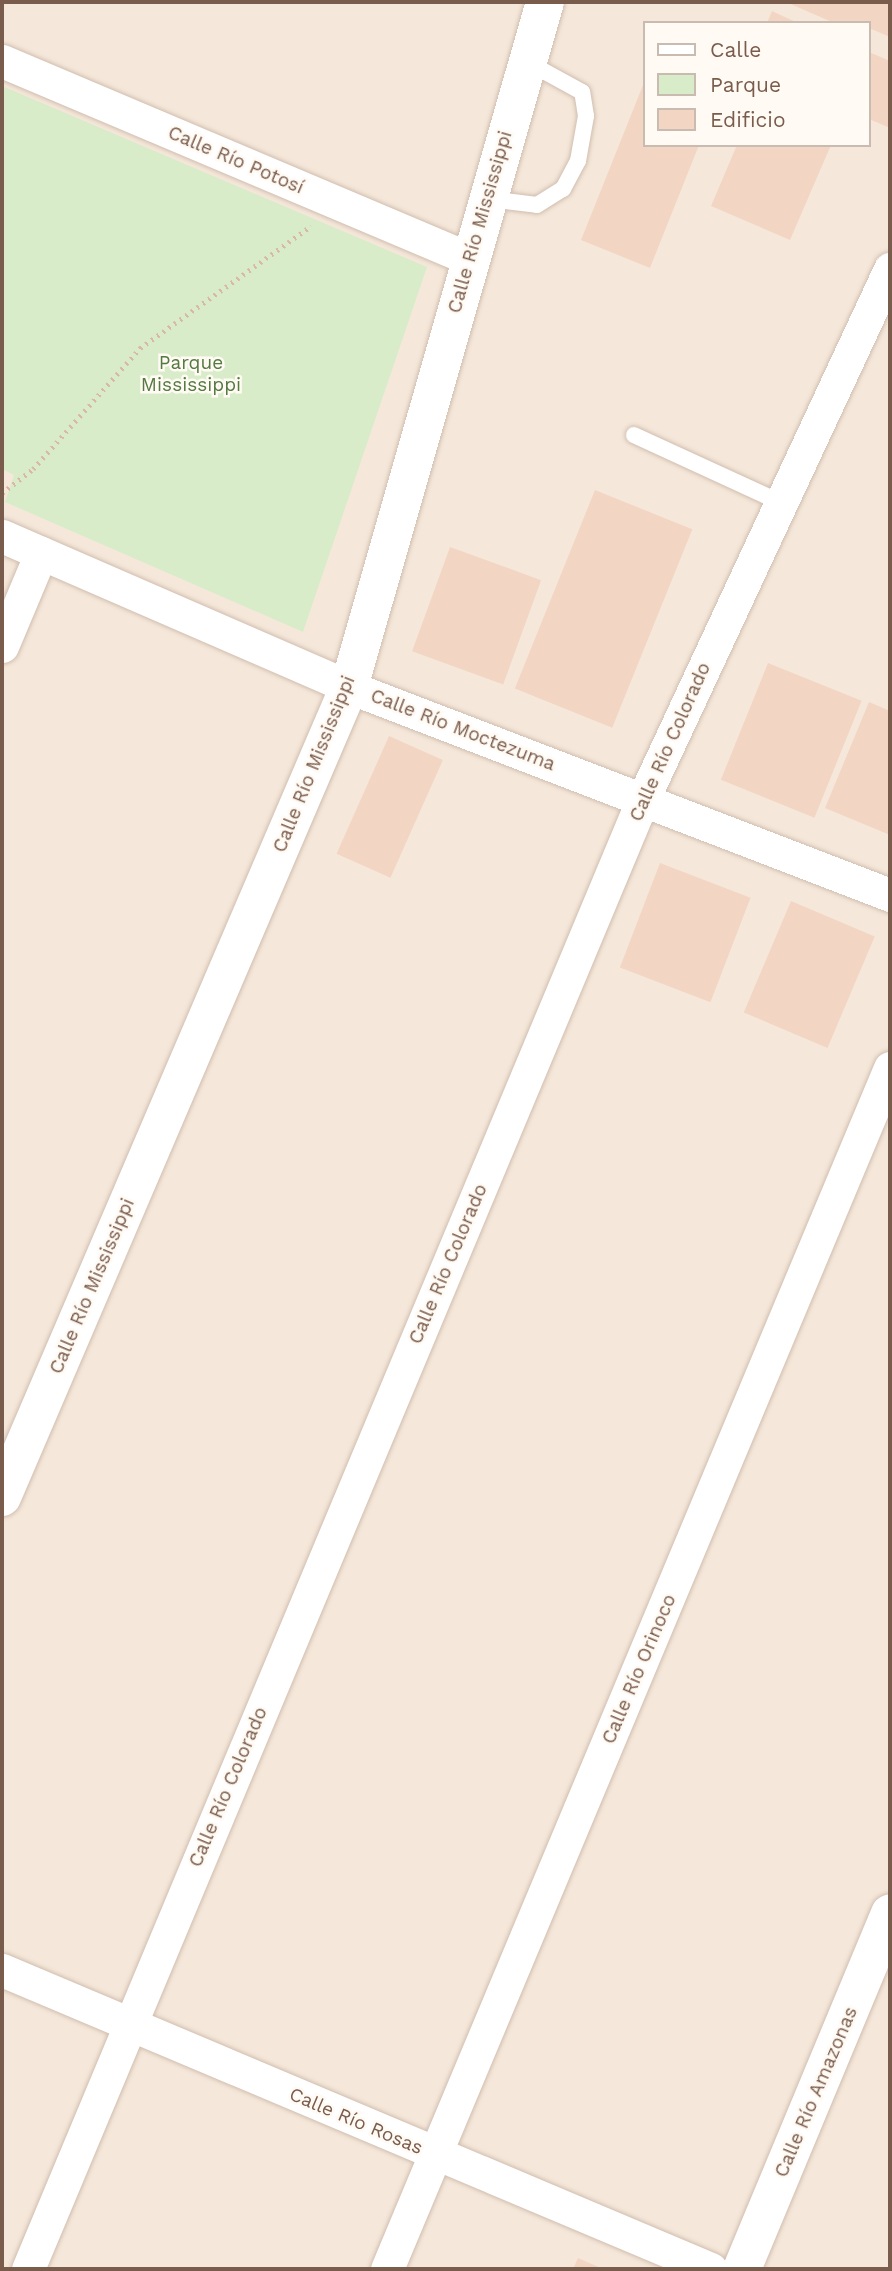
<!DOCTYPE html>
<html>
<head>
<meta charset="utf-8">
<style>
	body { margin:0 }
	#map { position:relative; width:892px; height:2271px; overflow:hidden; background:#fdf6ec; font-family:"Work Sans",sans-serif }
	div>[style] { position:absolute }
	.residential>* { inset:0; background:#f5e8da }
	.green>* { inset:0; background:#d8ecc9 }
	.building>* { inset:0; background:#f3d5c3; transform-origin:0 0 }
	.path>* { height:4.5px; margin-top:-2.25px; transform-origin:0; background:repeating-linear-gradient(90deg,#d9b8a5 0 2px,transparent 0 7px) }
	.roads { filter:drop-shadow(0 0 2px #d1beb0) drop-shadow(0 0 2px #d1beb0) }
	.service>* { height:16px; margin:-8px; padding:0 8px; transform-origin:8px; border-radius:8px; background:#fff }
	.minor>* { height:33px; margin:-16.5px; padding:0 16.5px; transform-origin:16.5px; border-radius:16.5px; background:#fff }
	.tertiary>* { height:38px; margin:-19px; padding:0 19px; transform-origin:19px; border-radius:19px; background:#fff }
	span { translate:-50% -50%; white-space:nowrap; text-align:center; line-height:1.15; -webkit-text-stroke:5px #fffaf3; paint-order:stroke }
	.street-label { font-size:19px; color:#7a5c4d }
	.park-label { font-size:19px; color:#537a41 }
	.frame { position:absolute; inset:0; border:4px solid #7a5c4d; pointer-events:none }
	.legend { position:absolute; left:643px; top:21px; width:228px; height:126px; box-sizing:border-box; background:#fffaf3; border:2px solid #cabbb1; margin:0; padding:9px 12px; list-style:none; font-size:21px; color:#7a5c4d }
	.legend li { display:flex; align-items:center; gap:14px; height:35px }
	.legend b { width:35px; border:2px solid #cabbb1 }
</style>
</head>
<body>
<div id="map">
	<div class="residential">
		<div style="clip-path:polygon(evenodd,2px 2px,890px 2px,890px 2269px,2px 2269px,2px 2px,645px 23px,869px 23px,869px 145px,645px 145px,645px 23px)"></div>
	</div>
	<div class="green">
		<div style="clip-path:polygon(2px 86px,427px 267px,303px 632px,5px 502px,14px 475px,2px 469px)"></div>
	</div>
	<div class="building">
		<div style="clip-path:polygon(786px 2px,890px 2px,890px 37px,869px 28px,869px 23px,834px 23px)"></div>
		<div style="clip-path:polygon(772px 11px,798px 23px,767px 23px)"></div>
		<div style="clip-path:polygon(869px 52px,890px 61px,890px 128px,869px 119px)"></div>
		<div style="clip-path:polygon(645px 80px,645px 145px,699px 145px,650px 268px,581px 240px)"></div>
		<div style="clip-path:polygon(737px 145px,831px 145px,790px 240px,711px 206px)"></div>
		<div style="left:595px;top:490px;width:105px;height:214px;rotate:22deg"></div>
		<div style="left:450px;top:547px;width:97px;height:111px;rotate:20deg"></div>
		<div style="left:768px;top:663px;width:101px;height:126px;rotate:22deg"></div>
		<div style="clip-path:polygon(869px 702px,890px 711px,890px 835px,825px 808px)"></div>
		<div style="left:389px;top:736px;width:59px;height:129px;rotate:24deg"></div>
		<div style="left:660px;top:863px;width:97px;height:112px;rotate:21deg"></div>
		<div style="left:791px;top:901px;width:91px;height:121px;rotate:23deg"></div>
		<div style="clip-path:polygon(578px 2258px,603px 2269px,573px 2269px)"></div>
	</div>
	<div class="path">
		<div style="left:2px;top:493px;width:39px;rotate:-38deg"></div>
		<div style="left:33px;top:469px;width:162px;rotate:-48.5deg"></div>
		<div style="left:140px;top:348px;width:210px;rotate:-35.5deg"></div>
	</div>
	<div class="roads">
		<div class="service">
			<div style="left:489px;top:199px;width:48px;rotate:7.1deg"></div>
			<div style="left:537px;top:205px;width:31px;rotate:-32deg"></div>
			<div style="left:563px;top:189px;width:32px;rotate:-62deg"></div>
			<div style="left:578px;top:161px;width:46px;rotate:-79.9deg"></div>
			<div style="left:586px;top:116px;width:24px;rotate:-99deg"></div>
			<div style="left:582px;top:92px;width:63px;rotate:-151.4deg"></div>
			<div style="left:634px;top:435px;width:161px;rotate:24.7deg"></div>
		</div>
		<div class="minor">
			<div style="left:2px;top:61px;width:508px;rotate:22.93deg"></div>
			<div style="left:2px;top:536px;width:378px;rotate:23.5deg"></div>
			<div style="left:349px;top:687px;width:580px;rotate:21.03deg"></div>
			<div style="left:2px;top:646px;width:101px;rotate:-67.2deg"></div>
			<div style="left:2px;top:1970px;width:769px;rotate:22.87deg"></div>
			<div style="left:28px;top:2269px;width:1593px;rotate:-67.3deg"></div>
			<div style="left:643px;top:799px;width:585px;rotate:-65.01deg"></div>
			<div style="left:387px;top:2269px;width:1302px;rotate:-67.28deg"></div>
		</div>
		<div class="tertiary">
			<div style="left:2px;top:1497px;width:881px;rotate:-66.81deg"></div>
			<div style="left:349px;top:687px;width:712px;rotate:-74.03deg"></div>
			<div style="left:742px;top:2269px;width:385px;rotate:-67.4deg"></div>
		</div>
	</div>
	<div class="street-label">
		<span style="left:236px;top:160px;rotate:23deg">Calle Río Potosí</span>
		<span style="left:480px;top:222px;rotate:-74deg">Calle Río Mississippi</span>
		<span style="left:463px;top:730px;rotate:21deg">Calle Río Moctezuma</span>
		<span style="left:670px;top:742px;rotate:-66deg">Calle Río Colorado</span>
		<span style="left:314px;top:764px;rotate:-68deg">Calle Río Mississippi</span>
		<span style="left:448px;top:1264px;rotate:-67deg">Calle Río Colorado</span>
		<span style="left:92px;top:1286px;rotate:-67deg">Calle Río Mississippi</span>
		<span style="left:639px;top:1669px;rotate:-67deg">Calle Río Orinoco</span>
		<span style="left:228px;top:1787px;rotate:-67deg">Calle Río Colorado</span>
		<span style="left:816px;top:2092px;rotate:-67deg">Calle Río Amazonas</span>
		<span style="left:356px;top:2121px;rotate:23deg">Calle Río Rosas</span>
	</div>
	<div class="park-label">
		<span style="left:191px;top:374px">Parque<br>Mississippi</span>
	</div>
	<div class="frame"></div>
	<ul class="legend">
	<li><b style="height:9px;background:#fff"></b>Calle</li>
	<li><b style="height:19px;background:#d8ecc9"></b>Parque</li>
	<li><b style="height:19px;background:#f3d5c3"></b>Edificio</li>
	</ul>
</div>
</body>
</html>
